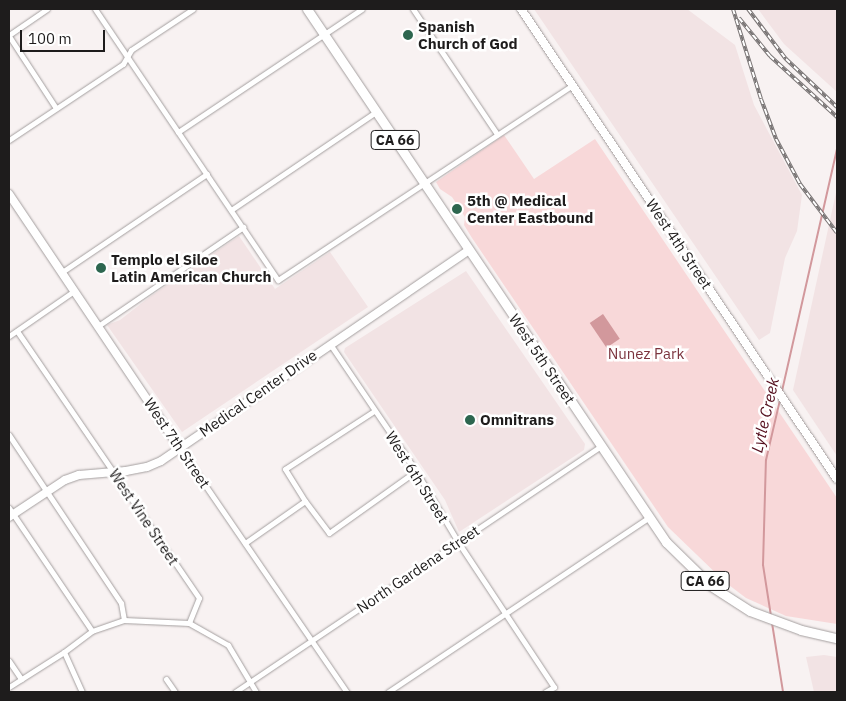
<!DOCTYPE html>
<html>
<head>
<meta charset="utf-8">
<style>
	body { margin:0 }
	#map { position:relative; width:846px; height:701px; overflow:hidden; background:#f8f2f2; font-family:"IBM Plex Sans",sans-serif }
	div>[style] { position:absolute }
	.built>* { inset:0; background:#f2e3e4 }
	.green>* { inset:0; background:#f8d8d9 }
	.water>* { inset:0; background:#d2989c; transform-origin:0 0 }
	.stream>* { height:2px; margin:-1px; padding:0 1px; transform-origin:1px; border-radius:1px; background:#d2989c }
	.roads { filter:drop-shadow(0 0 1px #a49f9f) drop-shadow(0 0 1px #a49f9f) }
	.street>* { height:5px; margin:-2.5px; padding:0 2.5px; transform-origin:2.5px; border-radius:2.5px; background:#fff }
	.secondary>* { height:8px; margin:-4px; padding:0 4px; transform-origin:4px; border-radius:4px; background:#fff }
	.primary>* { height:9px; margin:-4.5px; padding:0 4.5px; transform-origin:4.5px; border-radius:4.5px; background:#fff }
	.rail>* { height:4px; margin-top:-2px; transform-origin:0; background:repeating-linear-gradient(90deg,#fff 0 5.5px,#787474 0 11px); box-sizing:border-box; border-block:1px solid #787474 }
	.dots>* { width:14px; height:14px; translate:-50% -50%; box-sizing:border-box; border:2px solid #fff; border-radius:50% }
	span { translate:-50% -50%; white-space:nowrap; text-align:center; line-height:1.15; -webkit-text-stroke:5px #fff; paint-order:stroke }
	.shield-label span { padding:1px 4px; background:#fff; border:1px solid; border-radius:4px; -webkit-text-stroke-width:0 }
	.shield-label { font-size:14px; color:#1e1c1c; font-weight:700 }
	.poi-label { font-size:15px; color:#1e1c1c; font-weight:700 }
	.left { translate:0 -50%; text-align:left }
	.street-label { font-size:15px; color:#1e1c1c }
	.park-label { font-size:15px; color:#7b333d }
	.water-label { font-size:16px; color:#540e1d; font-style:italic }
	.frame { position:absolute; inset:0; border:10px solid #1e1c1c; pointer-events:none }
	.scale { position:absolute; left:20px; top:30px; width:85px; height:22px; box-sizing:border-box; border:2px solid #1e1c1c; border-top:0; padding-left:6px; font-size:15px; line-height:18px; white-space:nowrap; color:#1e1c1c; -webkit-text-stroke:4px #fff; paint-order:stroke }
</style>
</head>
<body>
<div id="map">
	<div class="built">
		<div style="clip-path:polygon(534px 9px,687px 9px,735px 45px,754px 105px,802px 195px,797px 231px,785px 258px,770px 333px,759px 340px)"></div>
		<div style="clip-path:polygon(758px 9px,837px 9px,837px 92px,784px 44px)"></div>
		<div style="clip-path:polygon(837px 188px,837px 456px,793px 390px)"></div>
		<div style="clip-path:polygon(239px 236px,275px 289px,330px 252px,368px 307px,182px 432px,107px 325px,120px 320px,151px 296px)"></div>
		<div style="clip-path:polygon(466px 271px,585px 444px,584px 450px,459px 532px,445px 500px,344px 352px,345px 348px)"></div>
		<div style="clip-path:polygon(824px 655px,837px 657px,837px 692px,814px 692px,806px 657px)"></div>
	</div>
	<div class="green">
		<div style="clip-path:polygon(504px 135px,534px 179px,595px 139px,837px 498px,837px 624px,786px 616px,746px 598px,725px 582px,668px 527px,472px 238px,464px 225px,465px 217px,452px 197px,440px 189px,436px 182px)"></div>
	</div>
	<div class="water">
		<div style="left:603px;top:314px;width:30px;height:16px;rotate:56deg"></div>
	</div>
	<div class="stream">
		<div style="left:782px;top:391px;width:249px;rotate:-77.2deg"></div>
		<div style="left:771px;top:616px;width:52px;rotate:-98.9deg"></div>
		<div style="left:763px;top:565px;width:105px;rotate:-88.4deg"></div>
		<div style="left:766px;top:460px;width:62px;rotate:-76.9deg"></div>
		<div style="left:772px;top:623px;width:70px;rotate:80.9deg"></div>
	</div>
	<div class="roads">
		<div class="street">
			<div style="left:95px;top:9px;width:327px;rotate:56deg"></div>
			<div style="left:278px;top:280px;width:354px;rotate:-33.5deg"></div>
			<div style="left:413px;top:9px;width:151px;rotate:56.1deg"></div>
			<div style="left:9px;top:35px;width:46px;rotate:-34.4deg"></div>
			<div style="left:9px;top:36px;width:86px;rotate:56.9deg"></div>
			<div style="left:178px;top:132px;width:221px;rotate:-33.8deg"></div>
			<div style="left:9px;top:140px;width:137px;rotate:-33.7deg"></div>
			<div style="left:123px;top:64px;width:16px;rotate:-60deg"></div>
			<div style="left:131px;top:50px;width:74px;rotate:-33.5deg"></div>
			<div style="left:231px;top:210px;width:175px;rotate:-34.1deg"></div>
			<div style="left:62px;top:272px;width:175px;rotate:-34.1deg"></div>
			<div style="left:98px;top:326px;width:176px;rotate:-34.3deg"></div>
			<div style="left:17px;top:331px;width:323px;rotate:55.7deg"></div>
			<div style="left:199px;top:598px;width:27px;rotate:112deg"></div>
			<div style="left:9px;top:336px;width:79px;rotate:-34.7deg"></div>
			<div style="left:330px;top:344px;width:153px;rotate:55.9deg"></div>
			<div style="left:416px;top:471px;width:82px;rotate:59.4deg"></div>
			<div style="left:458px;top:542px;width:174px;rotate:56.5deg"></div>
			<div style="left:554px;top:687px;width:10px;rotate:151deg"></div>
			<div style="left:374px;top:411px;width:106px;rotate:146.9deg"></div>
			<div style="left:285px;top:469px;width:38px;rotate:58deg"></div>
			<div style="left:305px;top:501px;width:40px;rotate:53deg"></div>
			<div style="left:329px;top:533px;width:107px;rotate:-35.5deg"></div>
			<div style="left:9px;top:435px;width:202px;rotate:56.3deg"></div>
			<div style="left:121px;top:603px;width:17px;rotate:80deg"></div>
			<div style="left:179px;top:447px;width:297px;rotate:55.6deg"></div>
			<div style="left:9px;top:508px;width:148px;rotate:56deg"></div>
			<div style="left:245px;top:543px;width:73px;rotate:-35deg"></div>
			<div style="left:64px;top:652px;width:44px;rotate:65.8deg"></div>
			<div style="left:9px;top:661px;width:22px;rotate:56deg"></div>
			<div style="left:166px;top:679px;width:16px;rotate:55deg"></div>
			<div style="left:9px;top:687px;width:65px;rotate:-32.5deg"></div>
			<div style="left:64px;top:652px;width:35px;rotate:-37deg"></div>
			<div style="left:92px;top:631px;width:34px;rotate:-19deg"></div>
			<div style="left:124px;top:620px;width:65px;rotate:2.6deg"></div>
			<div style="left:189px;top:623px;width:45px;rotate:29.4deg"></div>
			<div style="left:228px;top:645px;width:55px;rotate:59.2deg"></div>
			<div style="left:235px;top:692px;width:441px;rotate:-33.9deg"></div>
			<div style="left:388px;top:692px;width:314px;rotate:-33.8deg"></div>
		</div>
		<div class="secondary">
			<div style="left:521px;top:9px;width:566px;rotate:56.09deg"></div>
			<div style="left:9px;top:194px;width:305px;rotate:56.1deg"></div>
			<div style="left:9px;top:517px;width:67px;rotate:-33.5deg"></div>
			<div style="left:65px;top:480px;width:15px;rotate:-20deg"></div>
			<div style="left:79px;top:475px;width:47px;rotate:-4.9deg"></div>
			<div style="left:126px;top:471px;width:21px;rotate:-11deg"></div>
			<div style="left:147px;top:467px;width:15px;rotate:-23deg"></div>
			<div style="left:161px;top:461px;width:373px;rotate:-34.4deg"></div>
		</div>
		<div class="primary">
			<div style="left:307px;top:9px;width:643px;rotate:56.04deg"></div>
			<div style="left:666px;top:542px;width:63px;rotate:44.4deg"></div>
			<div style="left:711px;top:586px;width:46px;rotate:32.7deg"></div>
			<div style="left:750px;top:611px;width:54px;rotate:20.4deg"></div>
			<div style="left:801px;top:630px;width:37px;rotate:13deg"></div>
		</div>
	</div>
	<div class="rail">
		<div style="left:733px;top:9px;width:94px;rotate:72.7deg"></div>
		<div style="left:761px;top:99px;width:43px;rotate:69.4deg"></div>
		<div style="left:776px;top:139px;width:51px;rotate:61.9deg"></div>
		<div style="left:800px;top:184px;width:61px;rotate:52.9deg"></div>
		<div style="left:748px;top:9px;width:63px;rotate:52.8deg"></div>
		<div style="left:786px;top:59px;width:70px;rotate:43.3deg"></div>
		<div style="left:739px;top:18px;width:49px;rotate:50.8deg"></div>
		<div style="left:770px;top:56px;width:91px;rotate:42.3deg"></div>
	</div>
	<div class="dots">
		<div style="left:408px;top:35px;background:#2d664f"></div>
		<div style="left:457px;top:209px;background:#2d664f"></div>
		<div style="left:101px;top:268px;background:#2d664f"></div>
		<div style="left:470px;top:420px;background:#2d664f"></div>
	</div>
	<div class="shield-label">
		<span style="left:395px;top:140px">CA 66</span>
		<span style="left:705px;top:581px">CA 66</span>
	</div>
	<div class="poi-label">
		<span class="left" style="left:418px;top:35px">Spanish<br>Church of God</span>
		<span class="left" style="left:467px;top:209px">5th @ Medical<br>Center Eastbound</span>
		<span class="left" style="left:111px;top:268px">Templo el Siloe<br>Latin American Church</span>
		<span class="left" style="left:480px;top:420px">Omnitrans</span>
	</div>
	<div class="street-label">
		<span style="left:679px;top:244px;rotate:56deg">West 4th Street</span>
		<span style="left:542px;top:359px;rotate:56deg">West 5th Street</span>
		<span style="left:258px;top:393px;rotate:-35deg">Medical Center Drive</span>
		<span style="left:177px;top:443px;rotate:56deg">West 7th Street</span>
		<span style="left:417px;top:477px;rotate:58deg">West 6th Street</span>
		<span style="left:144px;top:517px;rotate:56deg">West Vine Street</span>
		<span style="left:418px;top:569px;rotate:-34deg">North Gardena Street</span>
	</div>
	<div class="park-label">
		<span style="left:646px;top:354px">Nunez Park</span>
	</div>
	<div class="water-label">
		<span style="left:765px;top:415px;rotate:-77deg">Lytle Creek</span>
	</div>
	<div class="frame"></div>
	<div class="scale">100 m</div>
</div>
</body>
</html>
